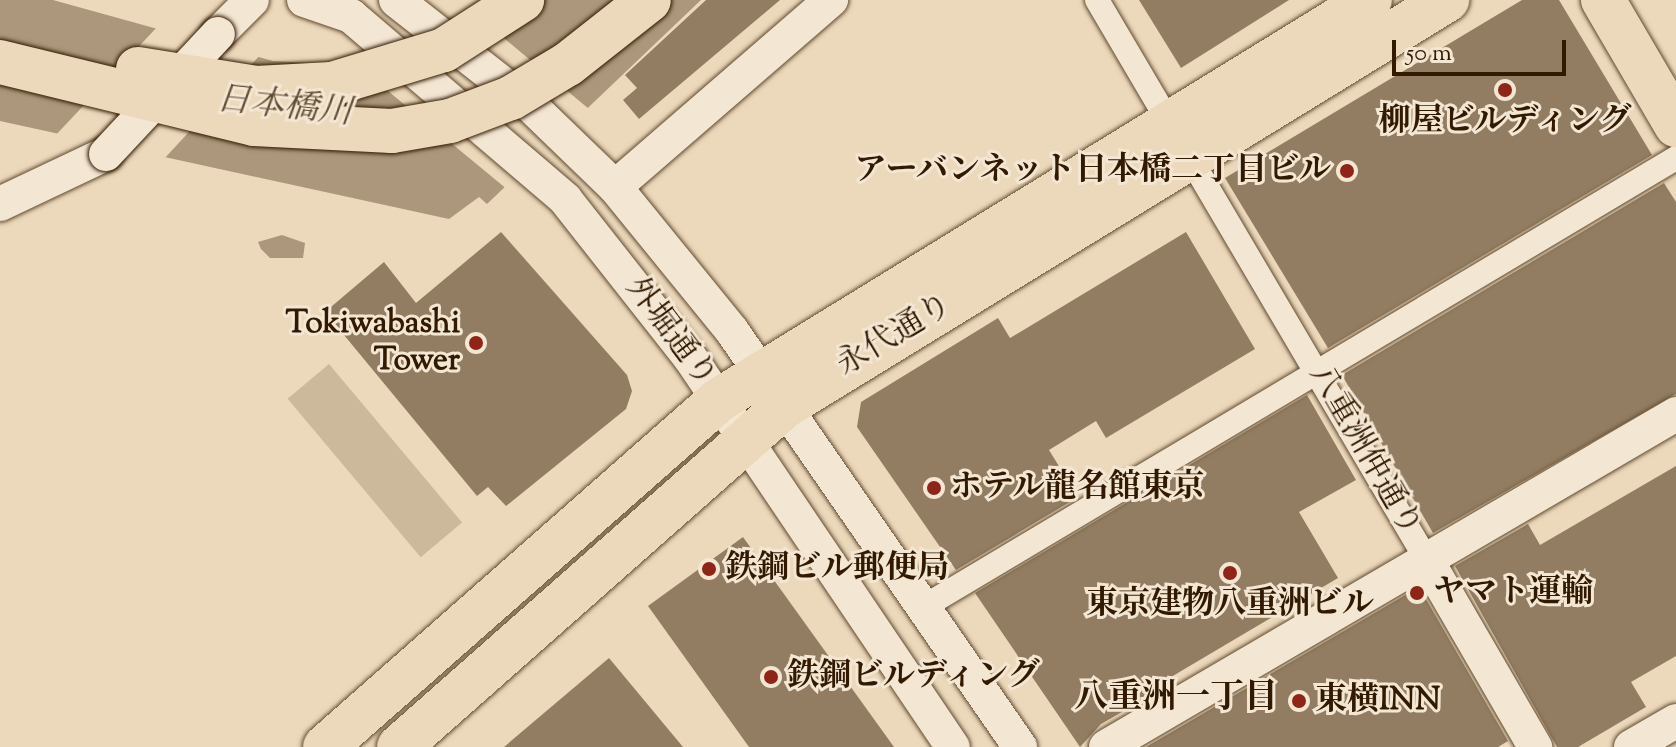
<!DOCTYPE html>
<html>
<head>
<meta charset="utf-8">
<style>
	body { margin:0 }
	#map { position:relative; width:1676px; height:747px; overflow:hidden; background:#ecd8bb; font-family:"Sorts Mill Goudy","Noto Serif JP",serif }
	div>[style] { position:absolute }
	.green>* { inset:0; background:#ccb89b; transform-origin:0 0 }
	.water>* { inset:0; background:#ac977c }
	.pier>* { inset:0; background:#ecd8bb }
	.building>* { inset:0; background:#927d62 }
	.roads { filter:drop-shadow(0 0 2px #604a30) drop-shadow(0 0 2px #604a30) }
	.street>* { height:24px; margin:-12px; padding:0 12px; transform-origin:12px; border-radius:12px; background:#f3e6d3 }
	.secondary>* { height:34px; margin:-17px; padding:0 17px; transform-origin:17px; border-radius:17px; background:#f3e6d3 }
	.highway>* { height:44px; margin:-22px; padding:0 22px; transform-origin:22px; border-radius:22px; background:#ecd8bb }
	.bridges { filter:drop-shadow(0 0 2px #311a01) drop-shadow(0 0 2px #311a01) }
	.secondary-bridge>* { height:34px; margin:-17px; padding:0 17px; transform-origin:17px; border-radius:17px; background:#f3e6d3 }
	.highway-bridge>* { height:44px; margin:-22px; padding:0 22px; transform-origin:22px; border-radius:22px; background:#ecd8bb }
	.dots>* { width:22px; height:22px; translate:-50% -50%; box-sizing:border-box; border:4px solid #f3e6d3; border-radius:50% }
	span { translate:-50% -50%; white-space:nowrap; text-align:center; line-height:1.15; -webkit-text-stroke:6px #f3e6d3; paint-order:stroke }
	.poi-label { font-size:32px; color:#311a01; font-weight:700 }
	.right { translate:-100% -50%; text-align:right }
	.left { translate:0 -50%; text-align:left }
	.street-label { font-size:32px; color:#311a01 }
	.water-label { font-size:34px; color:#624c32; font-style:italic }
	.neighbourhood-label { font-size:34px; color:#311a01; font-weight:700 }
	.scale { position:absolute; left:1392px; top:40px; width:174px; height:36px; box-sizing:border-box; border:4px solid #311a01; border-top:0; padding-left:10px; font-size:24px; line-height:28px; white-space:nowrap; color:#311a01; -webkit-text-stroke:6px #f3e6d3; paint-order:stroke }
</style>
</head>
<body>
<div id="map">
	<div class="green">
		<div style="left:329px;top:364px;width:207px;height:54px;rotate:50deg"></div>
	</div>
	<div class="water">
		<div style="clip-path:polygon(0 0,53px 0,273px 61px,326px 64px,337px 73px,488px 0,701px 0,487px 204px,479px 197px,449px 219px,0 121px)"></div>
		<div style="clip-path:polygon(282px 235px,305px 243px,303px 258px,270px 258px,261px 249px,258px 242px)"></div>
	</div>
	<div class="pier">
		<div style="clip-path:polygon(469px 9px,589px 109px,508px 190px,348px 58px)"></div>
		<div style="clip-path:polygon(159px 25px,262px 53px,163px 160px,54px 137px)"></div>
	</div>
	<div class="building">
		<div style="clip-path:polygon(706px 0,780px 0,639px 119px,623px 100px,637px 88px,625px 75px)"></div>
		<div style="clip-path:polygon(1139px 0,1289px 0,1181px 68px)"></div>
		<div style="clip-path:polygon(1522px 0,1559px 0,1652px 155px,1328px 348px,1225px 178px)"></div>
		<div style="clip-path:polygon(1664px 183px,1676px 202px,1676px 394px,1433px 533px,1342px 375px)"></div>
		<div style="clip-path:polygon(501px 232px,627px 375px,632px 391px,626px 409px,506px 506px,488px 487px,477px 496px,325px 312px,384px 262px,416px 303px)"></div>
		<div style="clip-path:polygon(1186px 232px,1255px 349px,1106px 438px,1096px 421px,1049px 450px,1078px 497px,956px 570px,857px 427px,861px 402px,998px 318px,1010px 338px)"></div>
		<div style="clip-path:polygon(1307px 395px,1356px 480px,1299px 512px,1338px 578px,1166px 680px,1169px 685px,1101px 724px,1080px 747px,975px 593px)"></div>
		<div style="clip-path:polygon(1676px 466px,1676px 656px,1631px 682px,1646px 707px,1578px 747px,1557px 747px,1455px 566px,1528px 524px,1540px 545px)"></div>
		<div style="clip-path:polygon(743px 537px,894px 747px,749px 747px,648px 606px)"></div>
		<div style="clip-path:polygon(1419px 587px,1508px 741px,1498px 747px,1146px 747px)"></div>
		<div style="clip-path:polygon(609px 658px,683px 747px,504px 747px)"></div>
	</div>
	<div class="roads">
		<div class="street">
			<div style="left:1097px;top:0;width:646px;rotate:59.51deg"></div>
			<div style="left:925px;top:606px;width:874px;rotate:-30.82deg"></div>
		</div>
		<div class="secondary">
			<div style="left:304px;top:0;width:50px;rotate:18.8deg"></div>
			<div style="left:351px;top:16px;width:282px;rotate:40.5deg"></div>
			<div style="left:565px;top:199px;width:204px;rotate:51.8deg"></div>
			<div style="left:691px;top:359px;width:468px;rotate:56deg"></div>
			<div style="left:396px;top:0;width:172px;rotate:38.1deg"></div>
			<div style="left:531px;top:106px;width:117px;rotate:44deg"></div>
			<div style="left:615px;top:187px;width:186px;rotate:50.9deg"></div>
			<div style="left:732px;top:331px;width:506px;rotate:55.3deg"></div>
			<div style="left:218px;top:34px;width:48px;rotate:-45deg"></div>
			<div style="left:615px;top:187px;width:286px;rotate:-40.9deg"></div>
			<div style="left:0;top:204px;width:117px;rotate:-25.3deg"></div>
			<div style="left:1425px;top:557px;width:220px;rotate:59.9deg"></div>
			<div style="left:1106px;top:747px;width:660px;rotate:-30.29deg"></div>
			<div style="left:1631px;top:747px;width:52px;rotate:-30deg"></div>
		</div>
		<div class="highway">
			<div style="left:1603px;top:0;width:145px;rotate:59.7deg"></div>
			<div style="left:325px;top:747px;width:525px;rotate:-41.37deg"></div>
			<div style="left:719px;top:400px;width:764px;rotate:-31.57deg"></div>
			<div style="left:399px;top:747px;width:515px;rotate:-41.46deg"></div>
			<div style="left:785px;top:406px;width:777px;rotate:-31.52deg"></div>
		</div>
	</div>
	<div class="bridges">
		<div class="secondary-bridge">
			<div style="left:106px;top:154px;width:164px;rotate:-47deg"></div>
		</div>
		<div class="highway-bridge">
			<div style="left:0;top:62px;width:261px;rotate:13.7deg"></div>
			<div style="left:254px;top:124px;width:138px;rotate:2.9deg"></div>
			<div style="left:392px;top:131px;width:59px;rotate:-9.8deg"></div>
			<div style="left:450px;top:121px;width:65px;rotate:-20.7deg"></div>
			<div style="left:511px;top:98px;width:66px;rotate:-30.8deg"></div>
			<div style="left:568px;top:64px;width:103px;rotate:-38.3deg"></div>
			<div style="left:138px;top:69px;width:120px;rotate:9.1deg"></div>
			<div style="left:256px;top:88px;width:76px;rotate:-3deg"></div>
			<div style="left:332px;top:84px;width:117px;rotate:-16.9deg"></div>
			<div style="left:444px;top:50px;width:93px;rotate:-32.7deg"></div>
		</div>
	</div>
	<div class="dots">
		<div style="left:1505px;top:90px;background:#8f2418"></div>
		<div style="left:1347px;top:171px;background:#8f2418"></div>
		<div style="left:476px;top:343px;background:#8f2418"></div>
		<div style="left:934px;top:488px;background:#8f2418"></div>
		<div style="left:709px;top:569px;background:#8f2418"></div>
		<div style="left:1230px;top:573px;background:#8f2418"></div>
		<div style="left:1417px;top:593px;background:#8f2418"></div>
		<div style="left:771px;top:677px;background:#8f2418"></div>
		<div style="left:1299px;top:701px;background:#8f2418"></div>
	</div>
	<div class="poi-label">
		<span style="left:1505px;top:122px">柳屋ビルディング</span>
		<span class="right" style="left:1331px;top:171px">アーバンネット日本橋二丁目ビル</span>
		<span class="right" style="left:460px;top:343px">Tokiwabashi<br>Tower</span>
		<span class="left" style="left:950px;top:488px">ホテル龍名館東京</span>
		<span class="left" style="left:725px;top:569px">鉄鋼ビル郵便局</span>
		<span class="left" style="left:1433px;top:593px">ヤマト運輸</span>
		<span style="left:1230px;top:605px">東京建物八重洲ビル</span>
		<span class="left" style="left:787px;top:677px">鉄鋼ビルディング</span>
		<span class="left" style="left:1315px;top:701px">東横INN</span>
	</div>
	<div class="street-label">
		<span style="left:670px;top:333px;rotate:53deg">外堀通り</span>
		<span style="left:895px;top:336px;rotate:-31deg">永代通り</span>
		<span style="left:1364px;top:451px;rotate:60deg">八重洲仲通り</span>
	</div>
	<div class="water-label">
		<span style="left:284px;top:107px;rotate:6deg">日本橋川</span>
	</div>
	<div class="neighbourhood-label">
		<span style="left:1176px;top:699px">八重洲一丁目</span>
	</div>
	<div class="scale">50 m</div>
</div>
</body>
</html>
